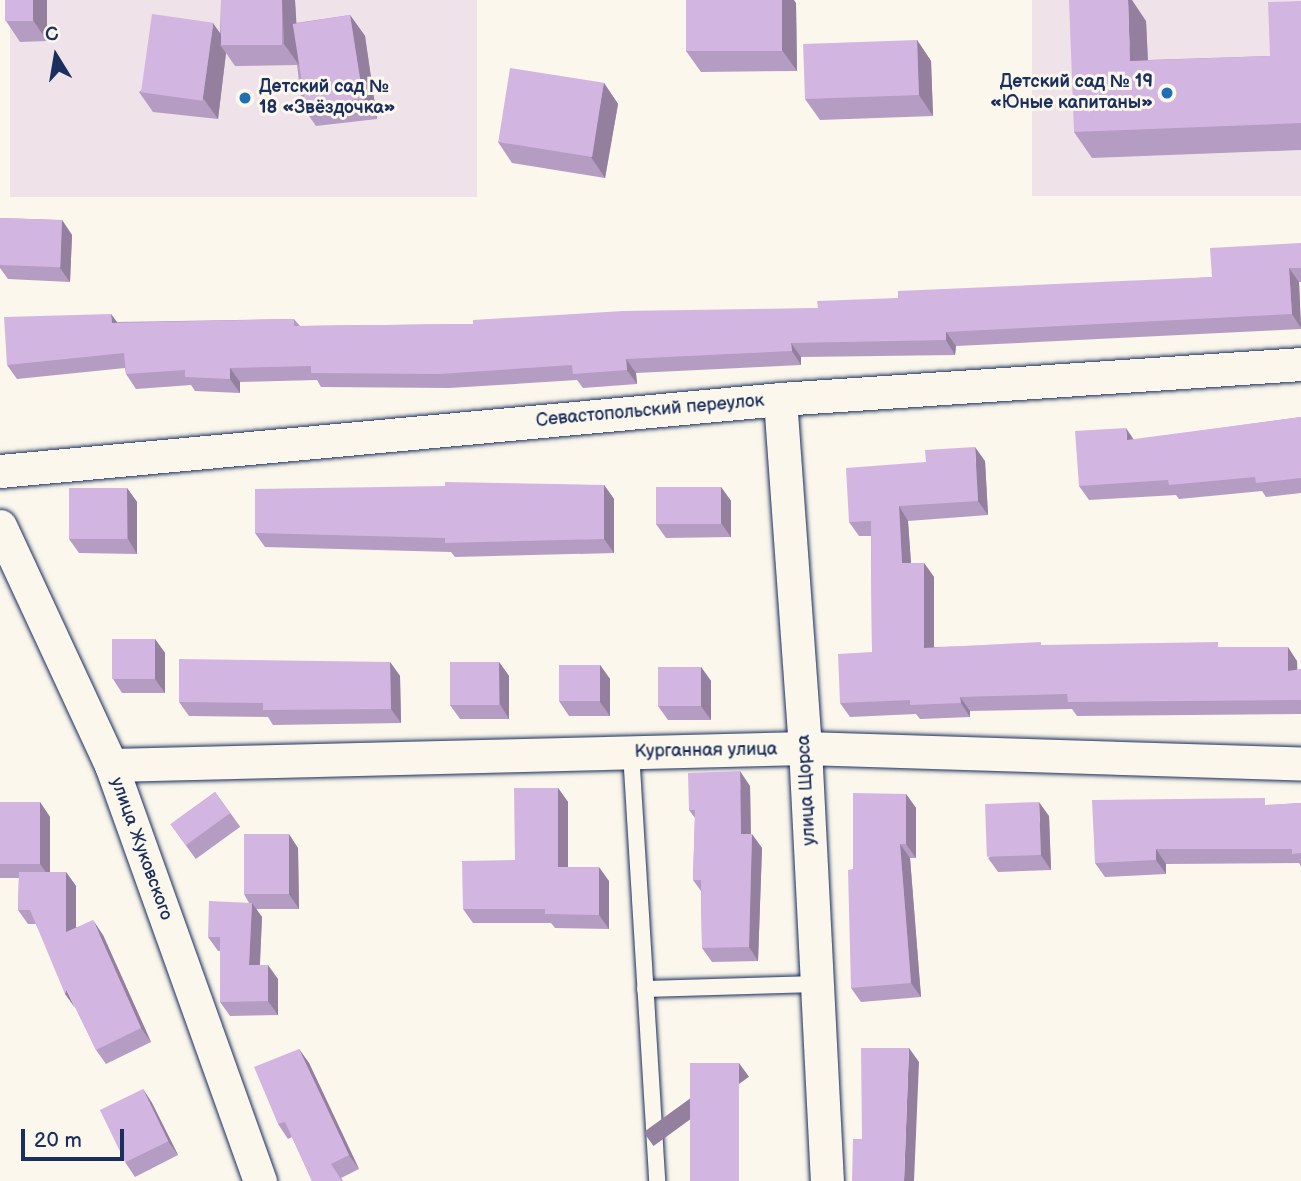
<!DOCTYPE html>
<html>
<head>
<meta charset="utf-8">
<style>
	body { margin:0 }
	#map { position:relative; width:1301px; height:1181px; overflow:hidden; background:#fbf7ec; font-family:"Balsamiq Sans",sans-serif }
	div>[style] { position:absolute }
	.built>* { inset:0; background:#efe3e9; transform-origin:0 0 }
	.roads { filter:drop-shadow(0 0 2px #1b2f5e) drop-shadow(0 0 2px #1b2f5e) }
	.service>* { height:16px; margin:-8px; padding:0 8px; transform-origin:8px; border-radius:8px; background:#fbf7ec }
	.minor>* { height:33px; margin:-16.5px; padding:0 16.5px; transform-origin:16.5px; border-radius:16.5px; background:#fbf7ec }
	.wall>* { inset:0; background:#b59cc2; transform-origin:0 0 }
	.shaded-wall>* { inset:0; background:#947f9e; transform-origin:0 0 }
	.building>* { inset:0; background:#d3b5e2; transform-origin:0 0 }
	.dots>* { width:19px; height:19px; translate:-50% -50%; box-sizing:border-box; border:4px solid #fbf7ec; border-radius:50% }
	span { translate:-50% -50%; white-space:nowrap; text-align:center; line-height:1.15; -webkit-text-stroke:6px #fbf7ec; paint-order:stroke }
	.poi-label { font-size:18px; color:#1b2f5e; font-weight:700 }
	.right { translate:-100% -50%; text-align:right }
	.left { translate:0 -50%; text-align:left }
	.street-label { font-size:18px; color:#1b2f5e }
	.north { position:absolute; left:21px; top:21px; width:70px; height:70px; -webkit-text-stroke:5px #fbf7ec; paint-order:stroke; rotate:349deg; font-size:19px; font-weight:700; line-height:28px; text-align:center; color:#1b2f5e }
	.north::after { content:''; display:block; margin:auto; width:24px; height:32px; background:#1b2f5e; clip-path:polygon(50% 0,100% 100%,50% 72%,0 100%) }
	.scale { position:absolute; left:21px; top:1129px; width:103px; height:32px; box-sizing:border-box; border:4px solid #1b2f5e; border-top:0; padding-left:9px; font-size:21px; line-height:24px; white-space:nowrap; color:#1b2f5e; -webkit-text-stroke:5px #fbf7ec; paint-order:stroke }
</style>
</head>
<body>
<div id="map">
	<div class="built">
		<div style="left:10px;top:0;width:467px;height:197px"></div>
		<div style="left:1032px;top:0;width:269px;height:196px"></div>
	</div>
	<div class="roads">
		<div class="service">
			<div style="left:631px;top:752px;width:430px;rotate:86.5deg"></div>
			<div style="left:645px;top:989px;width:172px;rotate:-1.7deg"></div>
		</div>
		<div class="minor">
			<div style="left:780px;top:399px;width:350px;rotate:85.9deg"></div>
			<div style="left:805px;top:748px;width:434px;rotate:87.1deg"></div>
			<div style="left:0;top:471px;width:783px;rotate:-5.27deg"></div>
			<div style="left:780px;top:399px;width:522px;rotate:-3.84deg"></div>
			<div style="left:0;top:526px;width:264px;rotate:65.1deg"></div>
			<div style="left:111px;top:765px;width:442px;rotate:70.3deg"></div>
			<div style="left:111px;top:765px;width:694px;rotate:-1.4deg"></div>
			<div style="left:805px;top:748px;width:496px;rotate:1.8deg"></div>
		</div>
	</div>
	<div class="wall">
		<div style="clip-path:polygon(47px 0,47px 41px,20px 42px,6px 21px)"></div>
		<div style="clip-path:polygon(221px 0,295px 0,296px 23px,350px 15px,365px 36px,377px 119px,316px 126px,302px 106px,297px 65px,235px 66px,226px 53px,218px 119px,153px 112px,139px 92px,220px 34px)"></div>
		<div style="clip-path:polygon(1301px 1px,1301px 150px,1092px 158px,1074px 132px,1146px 21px,1148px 60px,1270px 56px)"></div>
		<div style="clip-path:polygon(796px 3px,797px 71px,701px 72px,686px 51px)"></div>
		<div style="clip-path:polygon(917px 40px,931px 61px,933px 116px,820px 120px,805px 99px)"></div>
		<div style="clip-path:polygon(604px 83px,618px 104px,605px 178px,512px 163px,498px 142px)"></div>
		<div style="clip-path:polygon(0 218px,62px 220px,72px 235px,70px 282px,8px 279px,0 268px)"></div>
		<div style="clip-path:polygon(1301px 243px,1301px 282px,1299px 282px,1301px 329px,956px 346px,955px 355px,801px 357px,801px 365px,636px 373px,637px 384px,583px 388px,577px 380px,449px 388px,321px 387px,317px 380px,240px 382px,240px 393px,195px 391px,191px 385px,136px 389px,126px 374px,125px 368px,17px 379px,7px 365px,111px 314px,117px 322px,294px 319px,300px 326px,473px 324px,818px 308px,898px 298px,1212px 277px)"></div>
		<div style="clip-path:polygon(1301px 417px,1301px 493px,1266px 497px,1262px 491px,1179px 499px,1176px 495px,1089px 500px,1079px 486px,1134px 440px)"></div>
		<div style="clip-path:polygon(985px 461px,988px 515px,908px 521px,911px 563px,924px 563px,934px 577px,934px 647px,1043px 645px,1221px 647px,1297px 661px,1297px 670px,1301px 669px,1301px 714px,1077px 716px,1072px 709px,970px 711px,970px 717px,920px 719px,916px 714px,850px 717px,840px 703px,872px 652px,871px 536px,859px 536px,849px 522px)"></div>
		<div style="clip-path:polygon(604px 485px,614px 499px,614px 553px,455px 557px,451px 552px,265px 547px,255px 533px)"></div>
		<div style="clip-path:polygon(721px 487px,731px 501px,731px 537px,666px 538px,656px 524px)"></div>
		<div style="clip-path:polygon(127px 488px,137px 502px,137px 554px,79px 553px,69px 539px)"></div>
		<div style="clip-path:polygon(155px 639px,165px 653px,165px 693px,122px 693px,113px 679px)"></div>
		<div style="clip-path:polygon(390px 662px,400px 676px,401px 723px,273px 725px,268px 717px,189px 716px,179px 702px)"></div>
		<div style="clip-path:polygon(499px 662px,509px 676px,509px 719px,460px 719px,450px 705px)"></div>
		<div style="clip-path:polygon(600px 665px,610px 679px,610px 716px,569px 716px,559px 701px)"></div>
		<div style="clip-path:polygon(701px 667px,711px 681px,711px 720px,668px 720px,658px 706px)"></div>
		<div style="clip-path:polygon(750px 786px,751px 834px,762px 848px,758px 961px,712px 962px,702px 948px,701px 891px,693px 880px,695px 818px,689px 810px)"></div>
		<div style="clip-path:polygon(558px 788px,568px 802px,568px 867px,609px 881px,609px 929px,555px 928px,551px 923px,473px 923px,463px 909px,515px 860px)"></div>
		<div style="left:215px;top:792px;width:43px;height:55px;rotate:54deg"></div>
		<div style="clip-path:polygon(906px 794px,916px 808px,916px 858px,910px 858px,921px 997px,861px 1002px,851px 988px,853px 869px)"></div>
		<div style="clip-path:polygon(40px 802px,50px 817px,50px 872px,66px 872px,76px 886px,76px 927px,103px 935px,151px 1042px,106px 1064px,96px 1050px,36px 924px,28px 924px,18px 910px,19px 878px,0 878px,0 803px)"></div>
		<div style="clip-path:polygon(1301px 803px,1301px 866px,1299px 863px,1166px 864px,1166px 874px,1105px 877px,1095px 863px,1269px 805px)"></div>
		<div style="clip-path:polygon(1049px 816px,1051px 870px,998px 872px,988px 858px)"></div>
		<div style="clip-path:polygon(298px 848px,299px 909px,256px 909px,262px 917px,260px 965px,278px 979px,278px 1015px,230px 1016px,220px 1002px,220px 951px,218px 951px,208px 937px,249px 903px,244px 894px)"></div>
		<div style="clip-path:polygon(299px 1049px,309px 1063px,359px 1169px,341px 1178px,343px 1181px,312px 1181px,292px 1137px,288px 1139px,278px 1124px)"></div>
		<div style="clip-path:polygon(143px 1089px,152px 1103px,178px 1155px,135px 1177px,125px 1162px)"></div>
	</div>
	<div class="shaded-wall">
		<div style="clip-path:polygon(33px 0,47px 0,47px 41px,33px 20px)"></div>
		<div style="clip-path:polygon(282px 0,295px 0,299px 65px,284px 44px)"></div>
		<div style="clip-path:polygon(782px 0,794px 0,796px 3px,797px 71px,782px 50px)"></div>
		<div style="clip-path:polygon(1128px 0,1132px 0,1146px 21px,1149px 87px,1130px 61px)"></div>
		<div style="clip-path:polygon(350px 15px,365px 36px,377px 119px,363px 98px)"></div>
		<div style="clip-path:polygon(213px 23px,227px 43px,220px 45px,226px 53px,218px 119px,203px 98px)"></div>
		<div style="clip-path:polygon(917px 40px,931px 61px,933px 116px,919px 95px)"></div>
		<div style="clip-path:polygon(604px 83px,618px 104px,605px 178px,591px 157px)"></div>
		<div style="clip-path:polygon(62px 220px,72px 235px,70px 282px,60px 268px)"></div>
		<div style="clip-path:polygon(1289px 268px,1299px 282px,1301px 328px,1292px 314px)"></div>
		<div style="clip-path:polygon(111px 314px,121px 328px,112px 323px)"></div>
		<div style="clip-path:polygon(946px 332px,956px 346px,955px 355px,946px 340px)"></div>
		<div style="clip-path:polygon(791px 343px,801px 357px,801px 365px,792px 351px)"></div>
		<div style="clip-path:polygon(626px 359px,636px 373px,637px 384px,627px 370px)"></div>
		<div style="clip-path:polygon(230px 368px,240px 382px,240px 393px,230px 379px)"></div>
		<div style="clip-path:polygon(1126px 428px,1136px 443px,1127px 440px)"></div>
		<div style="clip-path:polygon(975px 447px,985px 461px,988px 515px,978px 501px)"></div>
		<div style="clip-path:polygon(604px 485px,614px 499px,614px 553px,604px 539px)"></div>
		<div style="clip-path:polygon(721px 487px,731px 501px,731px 537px,721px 523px)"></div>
		<div style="clip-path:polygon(127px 488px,137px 502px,137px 554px,128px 539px)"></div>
		<div style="clip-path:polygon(899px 506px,908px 521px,912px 578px,902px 563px)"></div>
		<div style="clip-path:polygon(924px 563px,934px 577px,934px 662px,924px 648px)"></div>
		<div style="clip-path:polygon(155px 639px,165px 653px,165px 693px,155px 679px)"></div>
		<div style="clip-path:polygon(1288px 647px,1297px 661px,1298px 685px,1288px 671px)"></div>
		<div style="clip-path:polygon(390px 662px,400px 676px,401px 723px,391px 709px)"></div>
		<div style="clip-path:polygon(499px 662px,509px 676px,509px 719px,500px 704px)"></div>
		<div style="clip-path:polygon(600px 665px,610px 679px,610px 716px,600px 702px)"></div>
		<div style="clip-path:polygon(701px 667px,711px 681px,711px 720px,701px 706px)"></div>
		<div style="clip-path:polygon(960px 697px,970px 711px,970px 717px,961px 703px)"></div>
		<div style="clip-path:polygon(740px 771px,750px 786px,751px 848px,741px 834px)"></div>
		<div style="clip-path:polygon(558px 788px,568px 802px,568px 881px,558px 867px)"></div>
		<div style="clip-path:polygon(906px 794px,916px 808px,916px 858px,906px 844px)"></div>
		<div style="clip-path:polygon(40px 802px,50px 817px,50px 878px,40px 864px)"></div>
		<div style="clip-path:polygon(1039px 802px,1049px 816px,1051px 870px,1041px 855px)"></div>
		<div style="clip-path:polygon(289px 834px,298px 848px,299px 909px,289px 894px)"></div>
		<div style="clip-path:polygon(752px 834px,762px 848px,758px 961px,749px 947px)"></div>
		<div style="clip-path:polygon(900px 844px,910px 858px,921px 997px,911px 983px)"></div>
		<div style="clip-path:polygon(1156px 849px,1166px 864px,1166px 874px,1156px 860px)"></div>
		<div style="clip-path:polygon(599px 867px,609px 881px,609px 929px,599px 915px)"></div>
		<div style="clip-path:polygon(66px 872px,76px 886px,76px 946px,66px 932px)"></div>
		<div style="clip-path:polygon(252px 903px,262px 917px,259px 980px,249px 965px)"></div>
		<div style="clip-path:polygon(93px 920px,103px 935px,151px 1042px,141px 1028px)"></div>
		<div style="clip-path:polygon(268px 965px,278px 979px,278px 1015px,268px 1001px)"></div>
		<div style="clip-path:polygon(66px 989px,75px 1008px,65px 994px)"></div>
		<div style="clip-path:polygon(909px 1048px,919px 1062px,914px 1181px,904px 1181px)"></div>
		<div style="clip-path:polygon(299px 1049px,309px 1063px,359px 1169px,349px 1155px)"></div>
		<div style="left:739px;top:1063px;width:17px;height:118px;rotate:54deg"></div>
		<div style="clip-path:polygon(143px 1089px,152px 1103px,178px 1155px,168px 1141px)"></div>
	</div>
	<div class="building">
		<div style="left:5px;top:0;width:28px;height:21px"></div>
		<div style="left:221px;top:0;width:61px;height:45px"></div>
		<div style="left:686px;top:0;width:96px;height:51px"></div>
		<div style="clip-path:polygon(1069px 0,1128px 0,1130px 61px,1270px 56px,1268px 2px,1301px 1px,1301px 123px,1074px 132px)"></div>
		<div style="left:152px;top:14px;width:62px;height:79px;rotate:8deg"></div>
		<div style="left:350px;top:15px;width:84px;height:58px;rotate:81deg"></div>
		<div style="left:917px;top:40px;width:55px;height:114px;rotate:88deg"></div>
		<div style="left:510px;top:68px;width:95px;height:75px;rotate:9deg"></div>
		<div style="left:0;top:218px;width:62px;height:47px;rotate:2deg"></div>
		<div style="clip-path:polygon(1301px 243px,1301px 268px,1289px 268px,1292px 314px,946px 332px,946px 340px,791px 343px,792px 351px,626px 359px,627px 370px,573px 374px,572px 365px,439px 374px,311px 373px,311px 366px,230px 368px,230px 379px,185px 377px,185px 370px,126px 374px,124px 353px,7px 365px,4px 317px,111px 314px,112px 323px,294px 319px,294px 326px,473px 324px,473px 320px,623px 311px,818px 308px,817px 301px,898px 298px,898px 291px,1212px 277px,1210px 248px)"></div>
		<div style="clip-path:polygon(1301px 417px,1301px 478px,1256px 483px,1255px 477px,1169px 485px,1168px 480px,1079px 486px,1075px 431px,1126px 428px,1127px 440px)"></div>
		<div style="clip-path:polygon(975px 447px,978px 501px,899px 506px,902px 563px,924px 563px,924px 648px,1041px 642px,1041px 645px,1218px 642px,1218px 647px,1288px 647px,1288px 671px,1301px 669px,1301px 700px,1068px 702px,1067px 694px,960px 697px,961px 703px,910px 705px,910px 700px,840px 703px,838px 654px,872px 652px,871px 521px,849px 522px,846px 468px,926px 462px,925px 450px)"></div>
		<div style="clip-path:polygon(445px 482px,604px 485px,604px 539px,445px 543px,445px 538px,255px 533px,255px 489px,445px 486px)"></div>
		<div style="left:656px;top:487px;width:65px;height:37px"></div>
		<div style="left:69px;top:488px;width:58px;height:51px"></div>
		<div style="left:112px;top:639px;width:43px;height:40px"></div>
		<div style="clip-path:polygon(179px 659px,390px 662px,391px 709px,263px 710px,263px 703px,179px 702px)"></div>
		<div style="left:450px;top:662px;width:49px;height:43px"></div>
		<div style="left:559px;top:665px;width:41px;height:36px"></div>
		<div style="left:658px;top:667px;width:43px;height:39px"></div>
		<div style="clip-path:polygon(740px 771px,741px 834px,752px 834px,749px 947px,702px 948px,701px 880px,693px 880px,695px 810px,689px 810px,688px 773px)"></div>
		<div style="clip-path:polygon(514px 788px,558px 788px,558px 867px,599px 867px,599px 915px,545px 914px,545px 909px,463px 909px,462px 861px,515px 860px)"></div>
		<div style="left:215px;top:792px;width:26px;height:55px;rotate:54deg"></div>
		<div style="clip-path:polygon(853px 793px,906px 794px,906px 844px,900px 844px,911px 983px,851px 988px,848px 870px,853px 869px)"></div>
		<div style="clip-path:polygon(1265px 798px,1265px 805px,1301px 803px,1301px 853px,1292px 854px,1292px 849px,1156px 849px,1156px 860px,1095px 863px,1092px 800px)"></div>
		<div style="left:40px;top:802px;width:62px;height:40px;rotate:90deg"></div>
		<div style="left:1039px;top:802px;width:53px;height:54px;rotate:88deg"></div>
		<div style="left:244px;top:834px;width:45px;height:60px"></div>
		<div style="clip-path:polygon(19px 872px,66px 872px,66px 932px,93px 920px,141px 1028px,96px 1050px,66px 989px,65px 994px,30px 910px,18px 910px)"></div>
		<div style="clip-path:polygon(209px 901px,252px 903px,249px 965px,268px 965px,268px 1001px,220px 1002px,220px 937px,208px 937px)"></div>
		<div style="clip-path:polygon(861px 1048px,909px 1048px,904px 1181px,852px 1181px,853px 1139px,862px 1139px)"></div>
		<div style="clip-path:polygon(299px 1049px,349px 1155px,331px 1164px,342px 1181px,312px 1181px,285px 1122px,278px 1124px,254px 1067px)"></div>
		<div style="left:690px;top:1063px;width:49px;height:118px"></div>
		<div style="left:143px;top:1089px;width:58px;height:48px;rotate:64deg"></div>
	</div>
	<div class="dots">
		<div style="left:1167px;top:93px;background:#1f6fb2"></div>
		<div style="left:245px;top:98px;background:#1f6fb2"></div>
	</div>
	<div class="poi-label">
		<span class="right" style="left:1153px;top:93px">Детский сад № 19<br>«Юные капитаны»</span>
		<span class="left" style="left:259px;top:98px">Детский сад №<br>18 «Звёздочка»</span>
	</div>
	<div class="street-label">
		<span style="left:650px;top:411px;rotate:-5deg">Севастопольский переулок</span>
		<span style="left:706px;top:751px;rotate:-1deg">Курганная улица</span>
		<span style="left:807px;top:790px;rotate:-93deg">улица Щорса</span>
		<span style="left:141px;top:849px;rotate:70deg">улица Жуковского</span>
	</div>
	<div class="north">С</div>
	<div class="scale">20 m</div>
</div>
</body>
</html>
